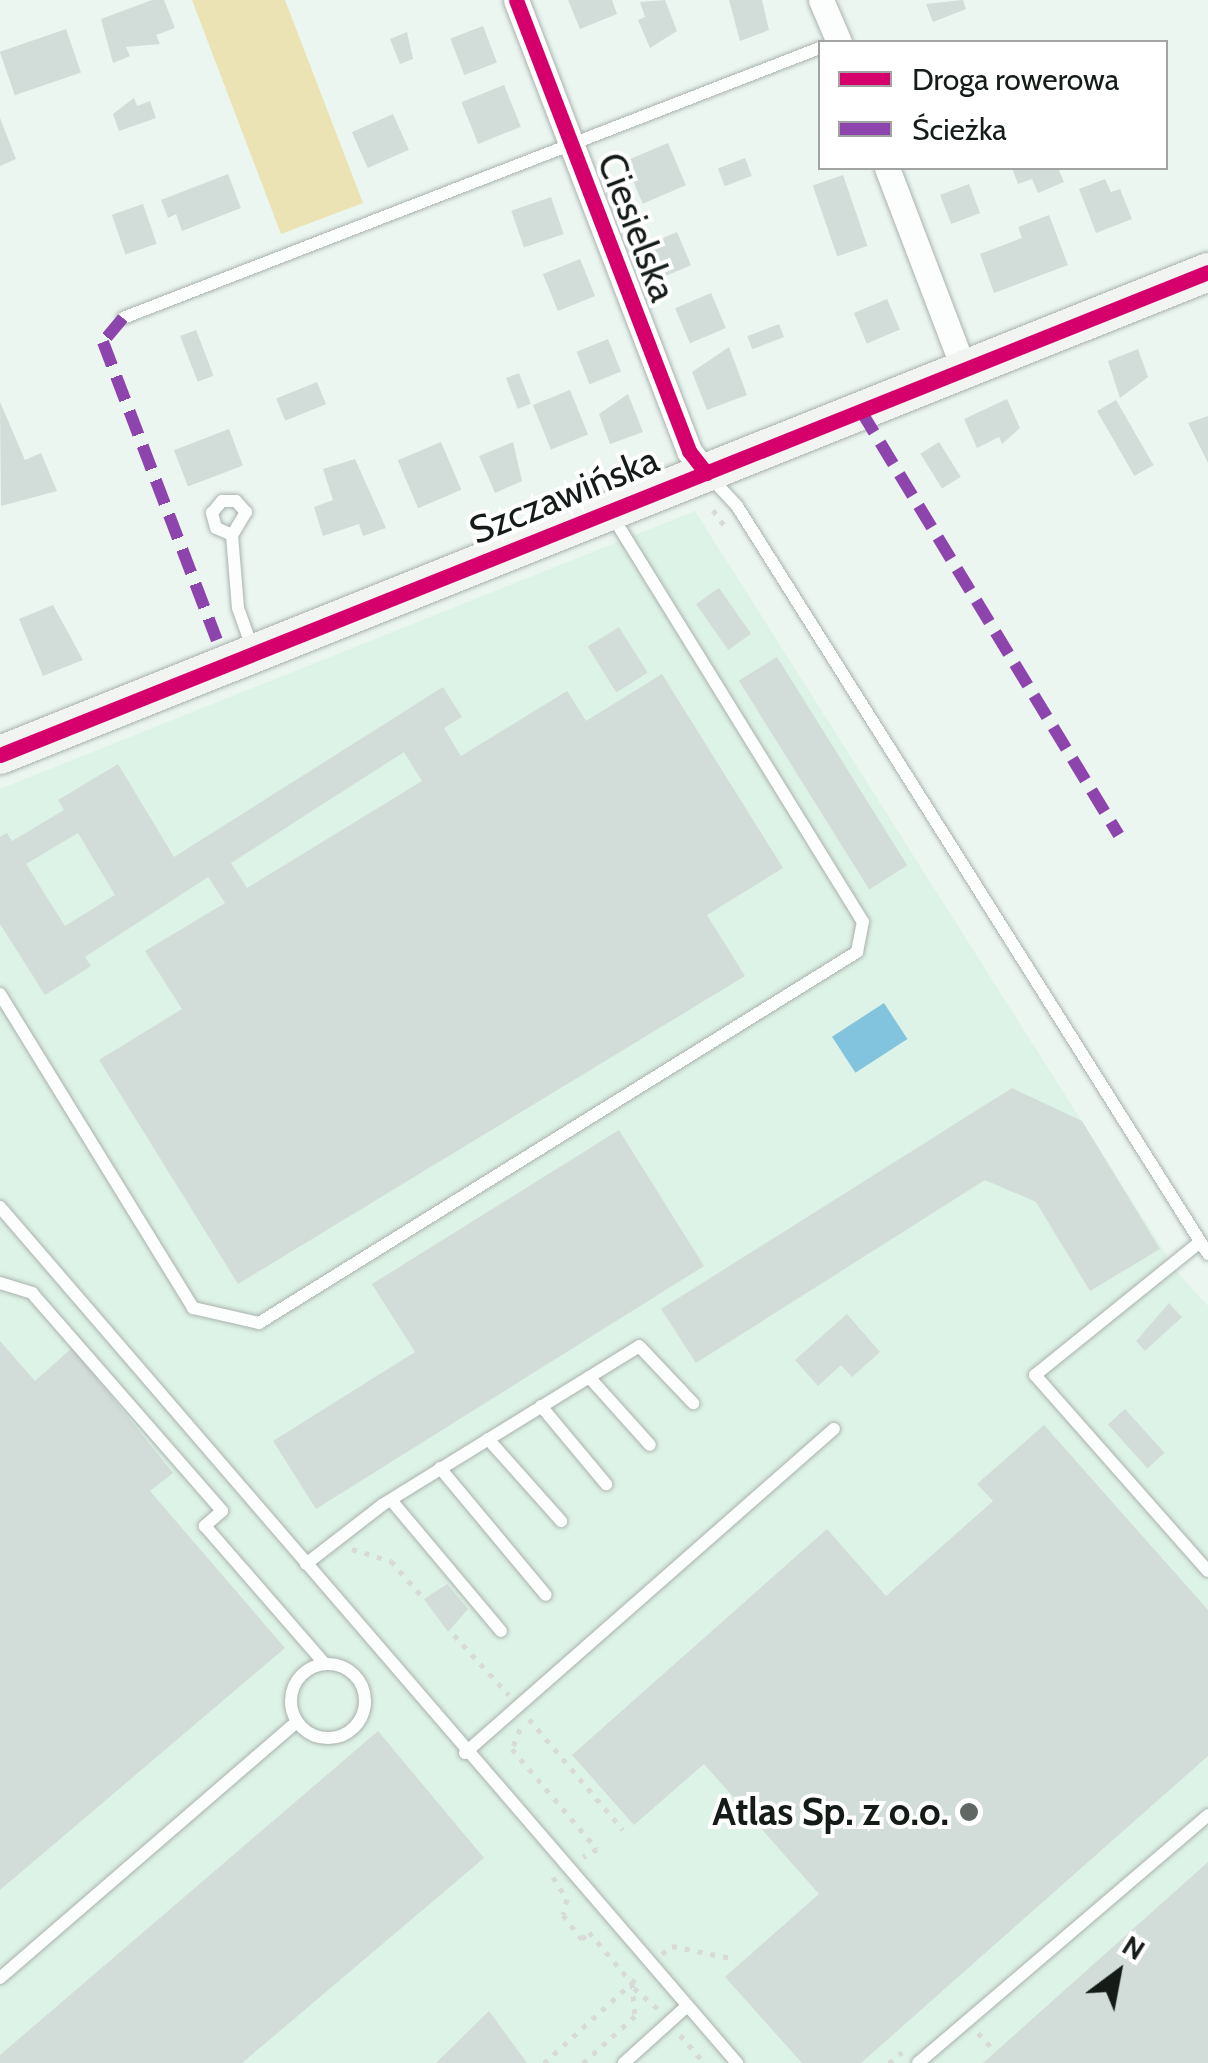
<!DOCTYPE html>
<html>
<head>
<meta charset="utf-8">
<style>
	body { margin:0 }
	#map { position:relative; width:1208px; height:2063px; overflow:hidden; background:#ebf6f0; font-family:Cabin,sans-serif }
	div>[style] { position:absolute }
	.built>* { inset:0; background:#def3e7 }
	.green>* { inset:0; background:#ece3b5 }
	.water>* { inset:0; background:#82c4de; transform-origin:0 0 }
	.building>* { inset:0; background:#d2dcd9; transform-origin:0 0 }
	.path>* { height:5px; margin-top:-2.5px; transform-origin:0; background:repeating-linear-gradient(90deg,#d7dad8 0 5px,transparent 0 13px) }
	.roads { filter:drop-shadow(0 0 2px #aab2ae) drop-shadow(0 0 2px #aab2ae) }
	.lane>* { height:12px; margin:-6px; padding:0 6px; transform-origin:6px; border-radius:6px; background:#fcfefd }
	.lane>.ring { margin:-6px; padding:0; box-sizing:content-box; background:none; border:12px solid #fcfefd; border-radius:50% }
	.street>* { height:25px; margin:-12.5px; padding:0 12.5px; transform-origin:12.5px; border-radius:12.5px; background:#fcfefd }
	.secondary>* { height:38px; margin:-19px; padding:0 19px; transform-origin:19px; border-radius:19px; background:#f2f4f1 }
	.quiet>* { height:12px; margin-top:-6px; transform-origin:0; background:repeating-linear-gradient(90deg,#8e44ad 0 25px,transparent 0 37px) }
	.cycleway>* { height:15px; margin:-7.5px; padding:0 7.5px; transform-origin:7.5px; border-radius:7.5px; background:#d6006c }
	.dots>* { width:28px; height:28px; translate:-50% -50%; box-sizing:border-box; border:5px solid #fff; border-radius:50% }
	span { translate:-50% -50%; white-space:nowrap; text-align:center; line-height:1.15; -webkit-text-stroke:8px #fff; paint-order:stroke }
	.street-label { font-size:38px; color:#151c18 }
	.poi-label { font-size:38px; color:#151c18; font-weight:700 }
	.right { translate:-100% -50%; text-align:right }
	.legend { position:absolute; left:818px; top:40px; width:350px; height:130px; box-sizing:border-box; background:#fff; border:2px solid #a1a4a3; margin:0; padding:12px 18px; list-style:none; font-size:30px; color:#151c18 }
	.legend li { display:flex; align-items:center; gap:20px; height:50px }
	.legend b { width:50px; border:2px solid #a1a4a3 }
	.north { position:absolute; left:1068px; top:1923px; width:100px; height:100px; -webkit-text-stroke:8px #fff; paint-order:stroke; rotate:32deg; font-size:28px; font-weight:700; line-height:40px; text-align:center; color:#151c18 }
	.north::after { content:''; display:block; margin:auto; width:35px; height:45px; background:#151c18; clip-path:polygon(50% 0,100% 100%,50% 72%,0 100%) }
</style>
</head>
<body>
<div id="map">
	<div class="built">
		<div style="clip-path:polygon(695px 511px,1178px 1273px,1208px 1306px,1208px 2063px,0 2063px,0 789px)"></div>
	</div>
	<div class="green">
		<div style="clip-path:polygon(192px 0,285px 0,363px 203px,281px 234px)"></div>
	</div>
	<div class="water">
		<div style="left:884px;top:1003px;width:43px;height:62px;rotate:57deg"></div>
	</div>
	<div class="building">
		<div style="clip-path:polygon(152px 0,164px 0,175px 28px,156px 35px,160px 44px,126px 47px,130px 56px,113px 63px,101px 19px)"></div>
		<div style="clip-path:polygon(568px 0,612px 0,617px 14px,580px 29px)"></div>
		<div style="clip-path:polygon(665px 0,677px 31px,650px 48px,638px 20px,645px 17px,640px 2px)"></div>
		<div style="clip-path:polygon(729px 0,762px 0,769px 30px,740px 41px)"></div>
		<div style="clip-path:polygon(963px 0,966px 9px,933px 22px,926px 4px)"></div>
		<div style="left:483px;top:26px;width:39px;height:35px;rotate:69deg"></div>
		<div style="left:66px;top:29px;width:46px;height:70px;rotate:71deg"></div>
		<div style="clip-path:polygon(407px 32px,413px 59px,400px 64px,390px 39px)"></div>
		<div style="left:504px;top:85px;width:45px;height:46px;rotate:68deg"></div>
		<div style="clip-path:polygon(134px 98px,137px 106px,150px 101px,156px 118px,119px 131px,113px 114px)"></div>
		<div style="left:393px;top:114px;width:39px;height:45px;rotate:66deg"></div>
		<div style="clip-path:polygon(0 118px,16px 159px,0 166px)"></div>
		<div style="left:668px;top:143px;width:46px;height:47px;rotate:67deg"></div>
		<div style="left:745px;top:158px;width:19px;height:29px;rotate:69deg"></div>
		<div style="clip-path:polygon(1012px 168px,1058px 168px,1064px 182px,1038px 193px,1032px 179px,1018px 184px)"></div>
		<div style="clip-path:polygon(228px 174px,241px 208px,182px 231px,176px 214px,168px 218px,161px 200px)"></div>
		<div style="left:843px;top:175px;width:75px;height:32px;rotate:71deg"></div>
		<div style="clip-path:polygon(1105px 179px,1111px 192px,1120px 189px,1132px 219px,1096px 233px,1079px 189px)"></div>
		<div style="left:969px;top:184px;width:31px;height:31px;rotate:69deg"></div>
		<div style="left:551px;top:197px;width:39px;height:42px;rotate:71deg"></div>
		<div style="left:143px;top:204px;width:42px;height:33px;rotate:71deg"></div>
		<div style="clip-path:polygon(1049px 215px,1068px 265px,994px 293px,980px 254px,1022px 238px,1018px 227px)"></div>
		<div style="left:677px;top:232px;width:36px;height:33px;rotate:67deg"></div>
		<div style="left:580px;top:259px;width:40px;height:40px;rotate:68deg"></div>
		<div style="left:711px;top:293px;width:38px;height:39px;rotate:67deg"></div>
		<div style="left:887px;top:299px;width:33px;height:36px;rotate:67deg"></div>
		<div style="left:779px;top:324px;width:14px;height:34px;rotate:69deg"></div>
		<div style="left:196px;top:330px;width:49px;height:17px;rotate:69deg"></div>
		<div style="left:608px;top:339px;width:35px;height:34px;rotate:68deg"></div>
		<div style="clip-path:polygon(729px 347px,747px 395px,707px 410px,692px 372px)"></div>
		<div style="clip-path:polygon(1138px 349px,1148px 377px,1120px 398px,1108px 361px)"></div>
		<div style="left:519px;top:373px;width:33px;height:14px;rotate:69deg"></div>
		<div style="left:317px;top:382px;width:24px;height:44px;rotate:68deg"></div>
		<div style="left:570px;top:390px;width:48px;height:40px;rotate:68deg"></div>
		<div style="clip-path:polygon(628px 394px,643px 432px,610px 444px,599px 414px)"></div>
		<div style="clip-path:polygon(1007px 399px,1020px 428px,1002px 444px,999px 437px,977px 448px,964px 419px)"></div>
		<div style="left:1116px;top:400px;width:75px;height:22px;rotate:60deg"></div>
		<div style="clip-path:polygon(0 402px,25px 460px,41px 453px,57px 491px,1px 506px)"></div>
		<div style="clip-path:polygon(1208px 416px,1208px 463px,1188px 423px)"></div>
		<div style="left:229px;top:429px;width:39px;height:59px;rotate:69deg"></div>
		<div style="left:441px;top:442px;width:52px;height:47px;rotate:67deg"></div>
		<div style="clip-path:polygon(513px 442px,522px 481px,495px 493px,479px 456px)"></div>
		<div style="left:939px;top:442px;width:41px;height:22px;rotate:58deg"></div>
		<div style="clip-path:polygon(355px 459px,386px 528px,363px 536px,359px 524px,323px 536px,314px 507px,333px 500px,323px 469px)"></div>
		<div style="left:719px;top:588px;width:56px;height:28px;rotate:55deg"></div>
		<div style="clip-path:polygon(53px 605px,83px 660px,43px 676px,19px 619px)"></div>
		<div style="left:619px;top:627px;width:54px;height:37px;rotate:58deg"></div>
		<div style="left:777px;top:657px;width:246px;height:45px;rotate:58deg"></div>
		<div style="clip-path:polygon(evenodd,662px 674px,783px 868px,707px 915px,745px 976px,238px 1284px,99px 1060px,182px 1009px,145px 951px,225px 903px,208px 877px,85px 957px,91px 966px,45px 995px,0 924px,0 837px,7px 833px,12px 841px,64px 810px,58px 800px,118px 764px,174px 857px,443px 687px,462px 717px,444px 728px,461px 756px,567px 691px,586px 721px,662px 674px,404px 752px,422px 781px,247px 888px,231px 863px,404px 752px,662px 674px,78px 833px,115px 895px,65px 926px,26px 864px,78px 833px)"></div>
		<div style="clip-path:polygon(1012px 1088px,1082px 1121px,1160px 1249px,1090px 1291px,1036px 1202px,985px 1180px,696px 1363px,661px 1309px)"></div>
		<div style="clip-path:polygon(619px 1130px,704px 1266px,316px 1509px,273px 1441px,415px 1352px,372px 1284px)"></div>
		<div style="clip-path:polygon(1169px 1303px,1182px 1317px,1145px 1351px,1136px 1341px)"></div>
		<div style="clip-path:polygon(847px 1314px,880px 1352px,852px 1377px,841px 1365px,818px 1386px,795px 1360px)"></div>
		<div style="clip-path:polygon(0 1341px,35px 1381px,72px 1348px,173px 1473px,150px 1491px,285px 1648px,0 1890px)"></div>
		<div style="left:1125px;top:1409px;width:59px;height:23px;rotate:48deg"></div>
		<div style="clip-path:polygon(1044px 1425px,1208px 1610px,1208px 1756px,861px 2063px,802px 2063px,725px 1977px,819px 1894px,704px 1764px,634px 1825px,572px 1755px,827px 1529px,886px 1596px,993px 1501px,977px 1484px)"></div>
		<div style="clip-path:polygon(447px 1584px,468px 1609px,448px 1632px,424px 1599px)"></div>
		<div style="clip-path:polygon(378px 1731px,484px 1858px,242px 2063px,0 2063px,0 2055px)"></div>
		<div style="clip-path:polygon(1208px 1862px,1208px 2063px,983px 2063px)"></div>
		<div style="clip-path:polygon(489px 2011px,527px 2063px,436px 2063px)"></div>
	</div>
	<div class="path">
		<div style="left:713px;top:510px;width:24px;rotate:54deg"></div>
		<div style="left:352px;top:1549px;width:41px;rotate:17.1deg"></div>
		<div style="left:391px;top:1561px;width:44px;rotate:48.7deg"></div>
		<div style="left:454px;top:1635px;width:81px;rotate:47.5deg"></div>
		<div style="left:529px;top:1719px;width:145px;rotate:49.7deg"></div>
		<div style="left:520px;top:1729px;width:22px;rotate:112deg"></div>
		<div style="left:512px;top:1749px;width:131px;rotate:49.6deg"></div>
		<div style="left:597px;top:1849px;width:16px;rotate:150deg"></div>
		<div style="left:553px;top:1877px;width:26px;rotate:58deg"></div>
		<div style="left:567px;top:1899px;width:16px;rotate:104deg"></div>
		<div style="left:563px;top:1915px;width:31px;rotate:52deg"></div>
		<div style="left:582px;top:1939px;width:10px;rotate:-45deg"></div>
		<div style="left:589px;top:1932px;width:67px;rotate:49.9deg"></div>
		<div style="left:632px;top:1983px;width:11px;rotate:-49deg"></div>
		<div style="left:662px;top:1954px;width:13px;rotate:-39deg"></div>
		<div style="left:672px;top:1946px;width:65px;rotate:11.5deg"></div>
		<div style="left:634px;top:1988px;width:35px;rotate:41deg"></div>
		<div style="left:978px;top:2033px;width:18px;rotate:47deg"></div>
		<div style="left:680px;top:2035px;width:37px;rotate:49deg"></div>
		<div style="left:544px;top:2063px;width:119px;rotate:-42.3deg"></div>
		<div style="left:632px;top:1983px;width:33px;rotate:85deg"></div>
		<div style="left:635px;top:2016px;width:70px;rotate:137.9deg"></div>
		<div style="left:889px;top:2063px;width:17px;rotate:-40deg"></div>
	</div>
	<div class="roads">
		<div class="lane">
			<div style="left:123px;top:318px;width:747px;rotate:-21.18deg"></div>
			<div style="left:711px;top:478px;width:38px;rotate:47deg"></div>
			<div style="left:737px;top:506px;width:884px;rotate:57.8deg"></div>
			<div style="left:222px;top:501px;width:14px"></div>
			<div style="left:236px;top:501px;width:15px;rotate:48deg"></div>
			<div style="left:246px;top:512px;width:27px;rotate:121deg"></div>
			<div style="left:232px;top:535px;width:17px;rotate:-156deg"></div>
			<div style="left:216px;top:528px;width:16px;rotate:-105deg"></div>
			<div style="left:212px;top:513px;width:16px;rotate:-50deg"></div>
			<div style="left:232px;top:535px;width:73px;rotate:85.3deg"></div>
			<div style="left:238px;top:608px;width:45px;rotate:70.3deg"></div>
			<div style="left:0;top:994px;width:369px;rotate:58.4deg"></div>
			<div style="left:193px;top:1308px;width:68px;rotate:12.8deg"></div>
			<div style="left:259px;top:1323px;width:704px;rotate:-31.82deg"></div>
			<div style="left:857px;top:952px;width:31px;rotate:-79deg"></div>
			<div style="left:863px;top:922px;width:477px;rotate:-121.7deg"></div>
			<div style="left:0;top:1207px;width:1130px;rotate:49.27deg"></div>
			<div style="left:1200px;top:1242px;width:212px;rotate:141.1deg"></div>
			<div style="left:1035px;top:1375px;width:261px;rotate:48.6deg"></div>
			<div style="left:0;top:1283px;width:34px;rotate:17deg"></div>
			<div style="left:32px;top:1293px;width:289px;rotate:48.9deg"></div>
			<div style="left:222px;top:1511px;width:23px;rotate:139deg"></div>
			<div style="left:205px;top:1526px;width:183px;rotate:49deg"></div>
			<div style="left:589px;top:1377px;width:91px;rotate:48.1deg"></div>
			<div style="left:541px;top:1406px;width:102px;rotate:50.2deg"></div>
			<div style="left:488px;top:1439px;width:110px;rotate:48.3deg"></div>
			<div style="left:440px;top:1468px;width:165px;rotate:50.2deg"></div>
			<div style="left:391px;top:1500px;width:171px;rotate:50deg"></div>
			<div style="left:306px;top:1564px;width:96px;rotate:-37.8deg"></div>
			<div style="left:382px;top:1505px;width:302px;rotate:-31.7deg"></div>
			<div style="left:639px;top:1346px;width:79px;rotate:46.5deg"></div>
			<div class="ring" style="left:291px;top:1664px;width:62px;height:62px"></div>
			<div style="left:465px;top:1753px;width:491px;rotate:-41.3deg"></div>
			<div style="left:0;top:1978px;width:392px;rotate:-40.8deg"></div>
			<div style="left:624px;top:2063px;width:85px;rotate:-42.1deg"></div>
			<div style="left:918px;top:2063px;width:382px;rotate:-40.5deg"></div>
		</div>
		<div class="street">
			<div style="left:516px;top:0;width:483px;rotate:69deg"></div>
			<div style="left:689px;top:451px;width:28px;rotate:52deg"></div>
			<div style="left:821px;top:0;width:46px;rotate:66.8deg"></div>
			<div style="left:887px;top:168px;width:216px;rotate:69.1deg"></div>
		</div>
		<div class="secondary">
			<div style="left:0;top:755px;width:1301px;rotate:-21.79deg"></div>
		</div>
	</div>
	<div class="quiet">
		<div style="left:123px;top:318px;width:31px;rotate:130deg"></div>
		<div style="left:103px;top:342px;width:319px;rotate:69.1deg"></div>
		<div style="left:861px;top:411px;width:496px;rotate:58.7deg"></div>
	</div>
	<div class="cycleway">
		<div style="left:516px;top:0;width:483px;rotate:69deg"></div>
		<div style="left:689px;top:451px;width:28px;rotate:52deg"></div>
		<div style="left:0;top:755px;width:1301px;rotate:-21.79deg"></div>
	</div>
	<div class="dots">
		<div style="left:969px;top:1812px;background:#606864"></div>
	</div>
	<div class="street-label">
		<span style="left:637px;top:227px;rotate:69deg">Ciesielska</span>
		<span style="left:564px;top:495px;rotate:-22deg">Szczawińska</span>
	</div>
	<div class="poi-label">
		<span class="right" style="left:949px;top:1812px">Atlas Sp. z o.o.</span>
	</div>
	<ul class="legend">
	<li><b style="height:12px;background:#d6006c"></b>Droga rowerowa</li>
	<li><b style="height:12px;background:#8e44ad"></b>Ścieżka</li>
	</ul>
	<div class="north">N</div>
</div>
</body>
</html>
